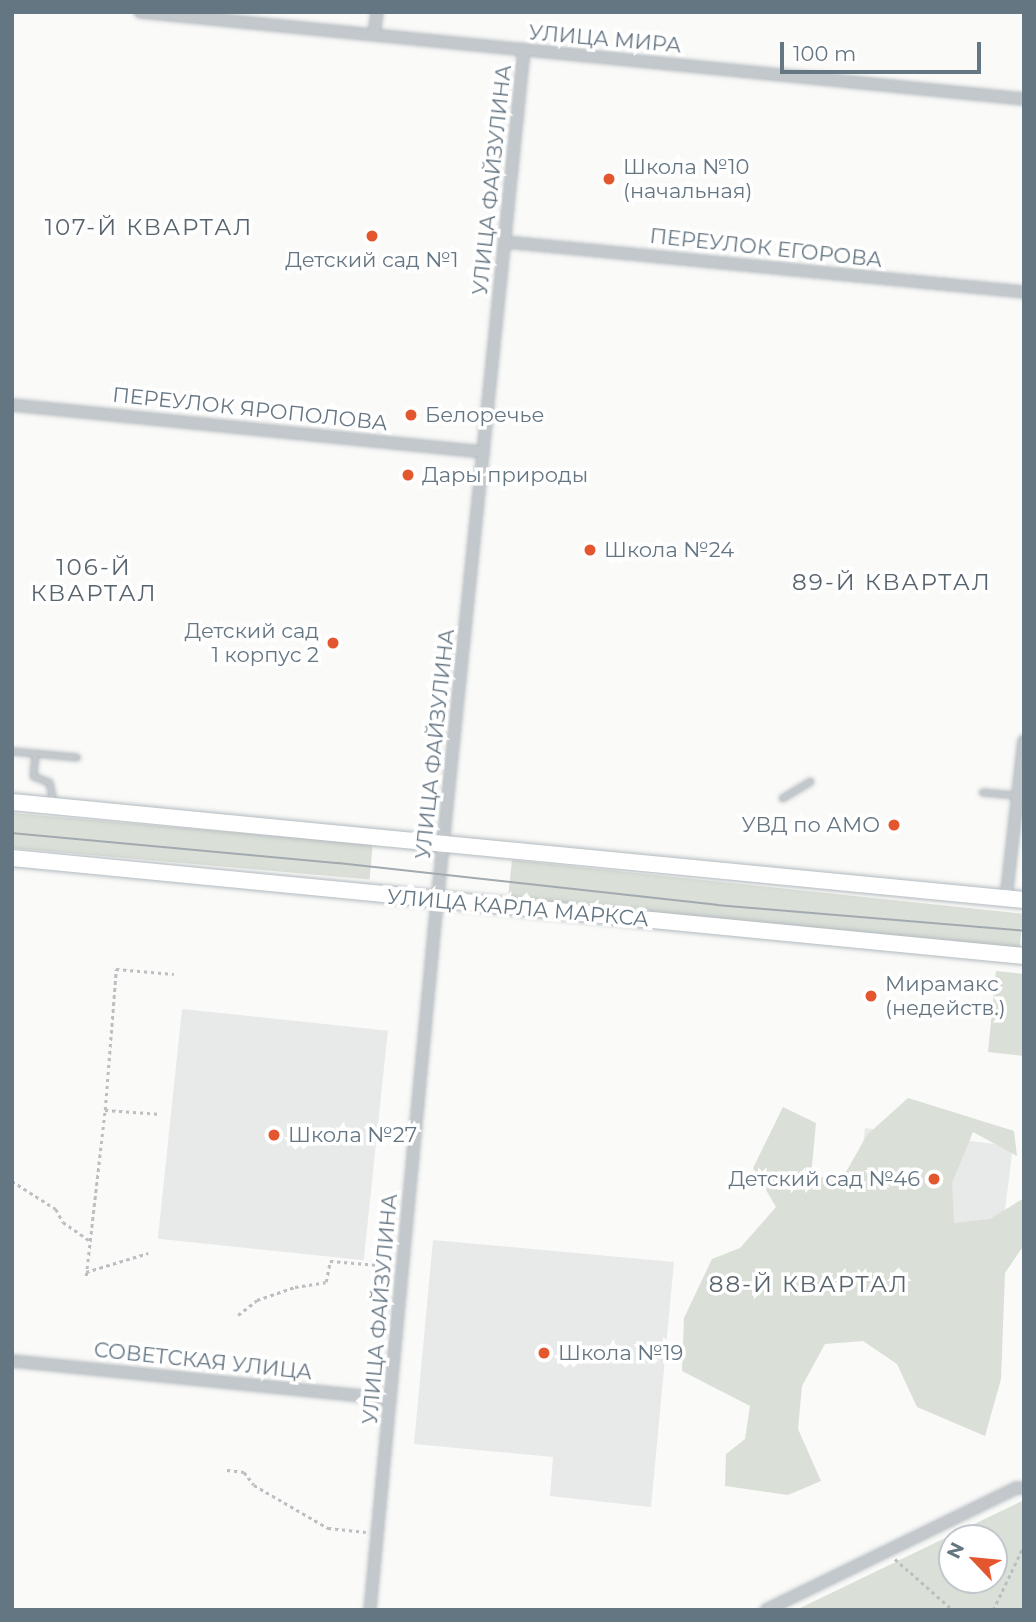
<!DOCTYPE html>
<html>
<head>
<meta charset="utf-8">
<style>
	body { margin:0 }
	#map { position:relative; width:1036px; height:1622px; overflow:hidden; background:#fafaf8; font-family:Montserrat,sans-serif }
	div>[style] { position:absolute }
	.built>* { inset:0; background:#e8e9e9; transform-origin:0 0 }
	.green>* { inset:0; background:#dadfd7; transform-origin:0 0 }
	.path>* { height:2.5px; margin-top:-1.25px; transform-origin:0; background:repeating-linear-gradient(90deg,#bbbfc2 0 3.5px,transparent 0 7px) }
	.roads { filter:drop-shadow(0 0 2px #b3babf) drop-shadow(0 0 2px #b3babf) }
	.service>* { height:5px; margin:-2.5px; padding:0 2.5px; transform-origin:2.5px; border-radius:2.5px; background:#c3c8cc }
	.minor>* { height:10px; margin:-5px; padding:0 5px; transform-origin:5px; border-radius:5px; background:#c3c8cc }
	.secondary>* { height:16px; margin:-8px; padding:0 8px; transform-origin:8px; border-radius:8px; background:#fff }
	.tram>* { height:2px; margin:-1px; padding:0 1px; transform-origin:1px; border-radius:1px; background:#a2aab0 }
	.dots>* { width:19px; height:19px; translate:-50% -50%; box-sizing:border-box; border:4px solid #fff; border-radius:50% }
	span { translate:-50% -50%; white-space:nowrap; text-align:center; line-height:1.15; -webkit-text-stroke:7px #fff; paint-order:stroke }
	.street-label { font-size:21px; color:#657683 }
	.poi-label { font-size:21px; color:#657683 }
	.left { translate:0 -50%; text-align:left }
	.right { translate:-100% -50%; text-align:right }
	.neighbourhood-label { font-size:23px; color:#57646e; letter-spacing:2px }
	.frame { position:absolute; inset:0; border:14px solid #657683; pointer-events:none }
	.north { position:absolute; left:938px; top:1524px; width:70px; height:70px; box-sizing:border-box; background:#fff; border:2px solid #c1c8cd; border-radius:50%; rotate:296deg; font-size:19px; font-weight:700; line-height:28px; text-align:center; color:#657683 }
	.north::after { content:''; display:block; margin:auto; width:24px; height:32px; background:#e4572e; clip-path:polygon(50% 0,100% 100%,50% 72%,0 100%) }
	.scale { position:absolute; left:780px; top:42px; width:201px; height:32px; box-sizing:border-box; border:4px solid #657683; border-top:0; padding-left:9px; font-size:21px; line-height:24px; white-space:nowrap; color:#657683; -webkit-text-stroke:5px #fff; paint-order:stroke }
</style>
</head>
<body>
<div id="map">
	<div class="built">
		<div style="left:182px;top:1009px;width:207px;height:231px;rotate:6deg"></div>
		<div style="left:865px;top:1128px;width:149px;height:86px;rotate:7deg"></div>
		<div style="clip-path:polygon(433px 1240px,674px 1262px,651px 1507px,550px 1496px,553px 1457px,414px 1444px)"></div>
	</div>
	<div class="green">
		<div style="left:12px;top:813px;width:362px;height:35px;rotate:5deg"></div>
		<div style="left:512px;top:860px;width:514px;height:37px;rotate:6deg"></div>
		<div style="clip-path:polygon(996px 971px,1024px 974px,1024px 1056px,988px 1052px)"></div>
		<div style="clip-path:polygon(908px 1098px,1014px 1131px,1017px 1156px,973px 1132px,952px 1183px,954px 1223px,990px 1219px,1024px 1198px,1024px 1245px,1005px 1273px,1001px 1379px,985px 1436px,917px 1407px,897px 1364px,863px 1341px,825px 1344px,802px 1386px,798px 1429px,821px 1481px,788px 1495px,725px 1486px,726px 1454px,745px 1439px,750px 1406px,682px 1371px,684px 1318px,712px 1259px,740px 1248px,776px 1207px,753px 1168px,783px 1107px,816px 1123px,811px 1176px,842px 1179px,867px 1135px)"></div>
		<div style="clip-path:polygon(evenodd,1024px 1500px,1024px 1610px,796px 1610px,1024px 1500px,994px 1538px,994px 1580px,952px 1580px,952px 1538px,994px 1538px)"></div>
	</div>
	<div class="path">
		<div style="left:105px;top:1110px;width:141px;rotate:-85.5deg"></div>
		<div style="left:116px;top:969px;width:58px;rotate:4.9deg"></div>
		<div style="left:12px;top:1181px;width:52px;rotate:32.5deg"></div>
		<div style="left:56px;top:1209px;width:15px;rotate:62deg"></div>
		<div style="left:63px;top:1222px;width:33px;rotate:35deg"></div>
		<div style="left:86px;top:1272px;width:65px;rotate:-17deg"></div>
		<div style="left:86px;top:1276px;width:167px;rotate:-83.5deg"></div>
		<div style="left:105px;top:1110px;width:56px;rotate:4.1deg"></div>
		<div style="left:238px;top:1315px;width:24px;rotate:-38deg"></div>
		<div style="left:257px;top:1300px;width:40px;rotate:-18.9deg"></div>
		<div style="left:295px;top:1287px;width:31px;rotate:-9deg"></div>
		<div style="left:326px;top:1282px;width:21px;rotate:-79deg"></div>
		<div style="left:330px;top:1261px;width:61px;rotate:4.7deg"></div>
		<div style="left:227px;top:1470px;width:17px;rotate:7deg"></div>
		<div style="left:244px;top:1472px;width:16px;rotate:52deg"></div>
		<div style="left:254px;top:1485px;width:86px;rotate:30.2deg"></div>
		<div style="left:328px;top:1528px;width:38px;rotate:6deg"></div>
		<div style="left:895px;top:1559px;width:77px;rotate:41.3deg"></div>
		<div style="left:993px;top:1610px;width:72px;rotate:-64.5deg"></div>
	</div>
	<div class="roads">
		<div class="service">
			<div style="left:12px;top:751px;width:65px;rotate:5.3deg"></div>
			<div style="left:35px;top:753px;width:23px;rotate:95deg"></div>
			<div style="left:33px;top:776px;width:17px;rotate:21deg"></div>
			<div style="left:49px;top:782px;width:14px;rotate:78deg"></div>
			<div style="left:982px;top:792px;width:36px;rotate:5deg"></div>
			<div style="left:782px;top:798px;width:33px;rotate:-31deg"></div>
		</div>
		<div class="minor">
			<div style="left:140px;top:12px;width:888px;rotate:5.62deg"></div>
			<div style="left:374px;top:34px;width:22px;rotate:-82deg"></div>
			<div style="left:505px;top:242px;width:521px;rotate:5.5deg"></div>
			<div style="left:12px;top:405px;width:474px;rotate:5.7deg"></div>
			<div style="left:1006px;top:898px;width:158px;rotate:-83.5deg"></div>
			<div style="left:12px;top:1361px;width:380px;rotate:5.7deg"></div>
			<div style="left:370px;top:1610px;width:690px;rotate:-84.6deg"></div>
			<div style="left:435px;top:923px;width:878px;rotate:-84.18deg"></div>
			<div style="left:766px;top:1610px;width:278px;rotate:-26deg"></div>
			<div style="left:1016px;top:1488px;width:8px"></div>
		</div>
		<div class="secondary">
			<div style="left:12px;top:802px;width:1017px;rotate:5.53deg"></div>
			<div style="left:12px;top:858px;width:1017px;rotate:5.53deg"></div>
		</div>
	</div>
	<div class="tram">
		<div style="left:12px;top:833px;width:327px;rotate:5.3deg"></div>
		<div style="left:338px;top:863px;width:381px;rotate:6.3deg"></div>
		<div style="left:717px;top:905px;width:308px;rotate:4.8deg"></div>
	</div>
	<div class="dots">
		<div style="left:609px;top:179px;background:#e4572e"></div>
		<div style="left:372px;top:236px;background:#e4572e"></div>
		<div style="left:411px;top:415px;background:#e4572e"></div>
		<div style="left:408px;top:475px;background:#e4572e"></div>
		<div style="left:590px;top:550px;background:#e4572e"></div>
		<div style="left:333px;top:643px;background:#e4572e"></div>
		<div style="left:894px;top:825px;background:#e4572e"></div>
		<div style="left:871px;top:996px;background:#e4572e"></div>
		<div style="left:274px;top:1135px;background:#e4572e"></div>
		<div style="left:934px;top:1179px;background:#e4572e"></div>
		<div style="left:544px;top:1353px;background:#e4572e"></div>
	</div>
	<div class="street-label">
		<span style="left:605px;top:39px;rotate:5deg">УЛИЦА МИРА</span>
		<span style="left:492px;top:180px;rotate:-84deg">УЛИЦА ФАЙЗУЛИНА</span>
		<span style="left:766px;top:248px;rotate:6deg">ПЕРЕУЛОК ЕГОРОВА</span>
		<span style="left:250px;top:409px;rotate:6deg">ПЕРЕУЛОК ЯРОПОЛОВА</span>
		<span style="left:435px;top:744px;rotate:-84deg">УЛИЦА ФАЙЗУЛИНА</span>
		<span style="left:518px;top:908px;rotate:5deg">УЛИЦА КАРЛА МАРКСА</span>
		<span style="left:380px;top:1309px;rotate:-85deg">УЛИЦА ФАЙЗУЛИНА</span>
		<span style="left:203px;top:1361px;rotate:6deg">СОВЕТСКАЯ УЛИЦА</span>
	</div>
	<div class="poi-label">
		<span class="left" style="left:623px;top:179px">Школа №10<br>(начальная)</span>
		<span style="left:372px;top:260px">Детский сад №1</span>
		<span class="left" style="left:425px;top:415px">Белоречье</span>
		<span class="left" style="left:422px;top:475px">Дары природы</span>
		<span class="left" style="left:604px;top:550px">Школа №24</span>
		<span class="right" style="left:319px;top:643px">Детский сад<br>1 корпус 2</span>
		<span class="right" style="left:880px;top:825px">УВД по АМО</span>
		<span class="left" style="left:885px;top:996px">Мирамакс<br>(недейств.)</span>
		<span class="left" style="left:288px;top:1135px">Школа №27</span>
		<span class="right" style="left:920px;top:1179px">Детский сад №46</span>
		<span class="left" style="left:558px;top:1353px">Школа №19</span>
	</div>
	<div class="neighbourhood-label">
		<span style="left:149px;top:227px">107-Й КВАРТАЛ</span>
		<span style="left:94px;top:580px">106-Й<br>КВАРТАЛ</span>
		<span style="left:892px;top:582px">89-Й КВАРТАЛ</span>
		<span style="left:809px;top:1284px">88-Й КВАРТАЛ</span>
	</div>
	<div class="frame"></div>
	<div class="north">N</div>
	<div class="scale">100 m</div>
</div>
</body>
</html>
